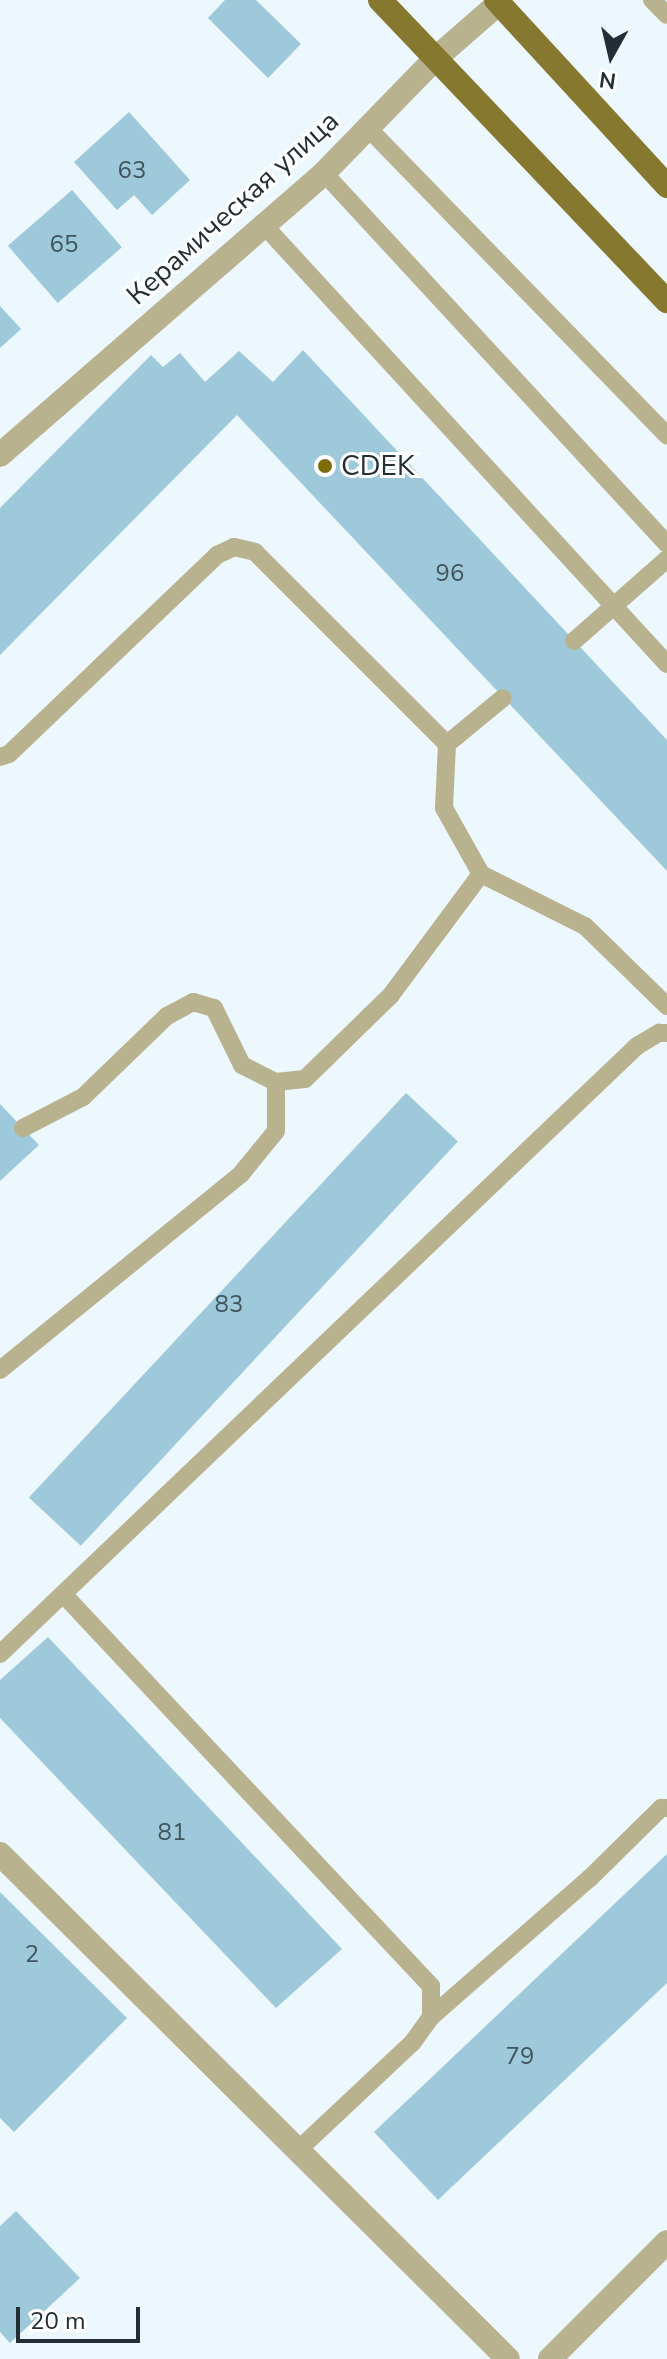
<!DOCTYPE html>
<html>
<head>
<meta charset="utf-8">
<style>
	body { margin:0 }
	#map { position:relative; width:667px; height:2359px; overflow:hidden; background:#ecf8fd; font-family:"Nunito Sans",sans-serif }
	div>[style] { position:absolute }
	.building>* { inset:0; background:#9ec9db; transform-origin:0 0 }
	.service>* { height:18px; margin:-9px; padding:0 9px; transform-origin:9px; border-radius:9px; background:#b9b28e }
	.minor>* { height:24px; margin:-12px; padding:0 12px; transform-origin:12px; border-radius:12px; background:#b9b28e }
	.tertiary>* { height:24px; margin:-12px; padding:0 12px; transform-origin:12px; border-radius:12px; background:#b9b28e }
	.primary>* { height:24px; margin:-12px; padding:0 12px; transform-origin:12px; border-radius:12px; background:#86792f }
	.dots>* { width:22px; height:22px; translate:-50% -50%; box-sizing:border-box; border:4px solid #fff; border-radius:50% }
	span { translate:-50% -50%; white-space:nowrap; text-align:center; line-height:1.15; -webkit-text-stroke:6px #fff; paint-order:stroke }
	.number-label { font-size:24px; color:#41555d }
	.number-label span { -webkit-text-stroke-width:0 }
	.street-label { font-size:28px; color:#222e33 }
	.poi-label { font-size:28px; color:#222e33 }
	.left { translate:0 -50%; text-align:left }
	.north { position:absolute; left:571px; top:16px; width:80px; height:80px; -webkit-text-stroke:6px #fff; paint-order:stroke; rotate:188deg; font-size:22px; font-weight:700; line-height:32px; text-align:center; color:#222e33 }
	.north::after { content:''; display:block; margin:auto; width:28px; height:36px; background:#222e33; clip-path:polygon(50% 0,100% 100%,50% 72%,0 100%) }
	.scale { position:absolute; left:16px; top:2307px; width:124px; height:36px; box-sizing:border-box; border:4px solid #222e33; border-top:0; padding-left:10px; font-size:24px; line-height:28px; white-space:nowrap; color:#222e33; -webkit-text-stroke:6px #fff; paint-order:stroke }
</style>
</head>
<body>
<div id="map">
	<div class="building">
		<div style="clip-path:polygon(225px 0,256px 0,301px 44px,268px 78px,208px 18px)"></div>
		<div style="clip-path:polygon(129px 112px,190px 180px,152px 215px,134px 195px,117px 210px,74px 162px)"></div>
		<div style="left:72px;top:190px;width:76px;height:85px;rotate:49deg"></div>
		<div style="clip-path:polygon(0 306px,21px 329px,0 348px)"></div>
		<div style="clip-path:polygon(303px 350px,667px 740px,667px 871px,237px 415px,0 655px,0 508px,151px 355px,163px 367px,180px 353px,205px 382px,239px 351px,273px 382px)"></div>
		<div style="left:406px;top:1093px;width:71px;height:553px;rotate:43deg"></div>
		<div style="clip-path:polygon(0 1104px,39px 1145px,0 1181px)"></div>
		<div style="clip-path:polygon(48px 1637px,342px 1949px,276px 2008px,0 1718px,0 1680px)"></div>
		<div style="clip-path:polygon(667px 1854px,667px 1983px,438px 2200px,374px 2132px)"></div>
		<div style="clip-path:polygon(0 1892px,127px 2018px,14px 2132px,0 2118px)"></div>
		<div style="clip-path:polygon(16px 2211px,80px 2278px,10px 2343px,0 2332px,0 2226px)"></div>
	</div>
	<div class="service">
		<div style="left:652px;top:0;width:21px;rotate:45deg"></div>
		<div style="left:368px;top:128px;width:429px;rotate:45.8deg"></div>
		<div style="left:324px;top:173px;width:505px;rotate:47.25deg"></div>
		<div style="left:262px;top:223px;width:599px;rotate:47.44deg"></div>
		<div style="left:574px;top:641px;width:124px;rotate:-41.4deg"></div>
		<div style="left:447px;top:744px;width:72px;rotate:-39.4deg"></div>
		<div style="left:0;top:757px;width:9px;rotate:-18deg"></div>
		<div style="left:9px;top:754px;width:288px;rotate:-43.7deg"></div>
		<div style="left:217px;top:555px;width:19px;rotate:-25deg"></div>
		<div style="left:234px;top:547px;width:22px;rotate:13deg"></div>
		<div style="left:255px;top:552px;width:272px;rotate:45deg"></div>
		<div style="left:447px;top:744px;width:64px;rotate:92.7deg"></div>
		<div style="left:444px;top:808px;width:76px;rotate:60.7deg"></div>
		<div style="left:481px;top:874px;width:116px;rotate:26.6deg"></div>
		<div style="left:585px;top:926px;width:115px;rotate:44.3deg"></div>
		<div style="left:23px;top:1128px;width:68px;rotate:-27.3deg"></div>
		<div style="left:83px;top:1097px;width:117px;rotate:-44deg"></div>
		<div style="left:167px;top:1016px;width:30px;rotate:-28deg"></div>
		<div style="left:193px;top:1002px;width:22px;rotate:16deg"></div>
		<div style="left:214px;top:1008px;width:64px;rotate:63.8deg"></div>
		<div style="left:242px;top:1065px;width:38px;rotate:27deg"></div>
		<div style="left:276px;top:1082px;width:29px;rotate:-6deg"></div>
		<div style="left:305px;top:1079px;width:120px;rotate:-44.3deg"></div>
		<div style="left:391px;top:995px;width:151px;rotate:-53.4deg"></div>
		<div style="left:0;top:1370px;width:311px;rotate:-39.1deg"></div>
		<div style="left:241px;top:1174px;width:55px;rotate:-50.9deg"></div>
		<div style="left:276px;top:1131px;width:49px;rotate:-90deg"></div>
		<div style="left:63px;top:1594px;width:538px;rotate:46.81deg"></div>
		<div style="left:431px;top:1986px;width:31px;rotate:90deg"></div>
		<div style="left:431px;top:2017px;width:32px;rotate:126deg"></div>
		<div style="left:412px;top:2043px;width:155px;rotate:136.8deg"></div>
		<div style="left:0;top:1654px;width:881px;rotate:-43.67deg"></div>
		<div style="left:637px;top:1046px;width:26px;rotate:-31deg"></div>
		<div style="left:659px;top:1033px;width:8px"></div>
		<div style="left:431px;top:2017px;width:211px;rotate:-41.2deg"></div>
		<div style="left:590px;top:1878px;width:100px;rotate:-44.6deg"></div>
		<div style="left:661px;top:1808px;width:6px"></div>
	</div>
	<div class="minor">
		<div style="left:0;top:1854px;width:716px;rotate:44.83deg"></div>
	</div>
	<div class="tertiary">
		<div style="left:0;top:455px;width:430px;rotate:-41deg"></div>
		<div style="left:324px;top:173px;width:161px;rotate:-45.8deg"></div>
		<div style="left:436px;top:58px;width:84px;rotate:-41.1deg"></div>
		<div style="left:550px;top:2359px;width:165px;rotate:-45deg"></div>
	</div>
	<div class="primary">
		<div style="left:380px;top:0;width:416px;rotate:46.4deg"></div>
		<div style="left:496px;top:0;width:253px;rotate:47.4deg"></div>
	</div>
	<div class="dots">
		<div style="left:325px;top:466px;background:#7c6c07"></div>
	</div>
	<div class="number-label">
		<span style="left:132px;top:171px">63</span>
		<span style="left:64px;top:245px">65</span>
		<span style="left:450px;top:574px">96</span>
		<span style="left:229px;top:1305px">83</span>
		<span style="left:172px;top:1833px">81</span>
		<span style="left:32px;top:1955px">2</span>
		<span style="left:520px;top:2057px">79</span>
	</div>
	<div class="street-label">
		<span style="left:233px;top:208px;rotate:-42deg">Керамическая улица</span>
	</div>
	<div class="poi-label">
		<span class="left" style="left:341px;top:466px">CDEK</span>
	</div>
	<div class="north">N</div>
	<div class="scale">20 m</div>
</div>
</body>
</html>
